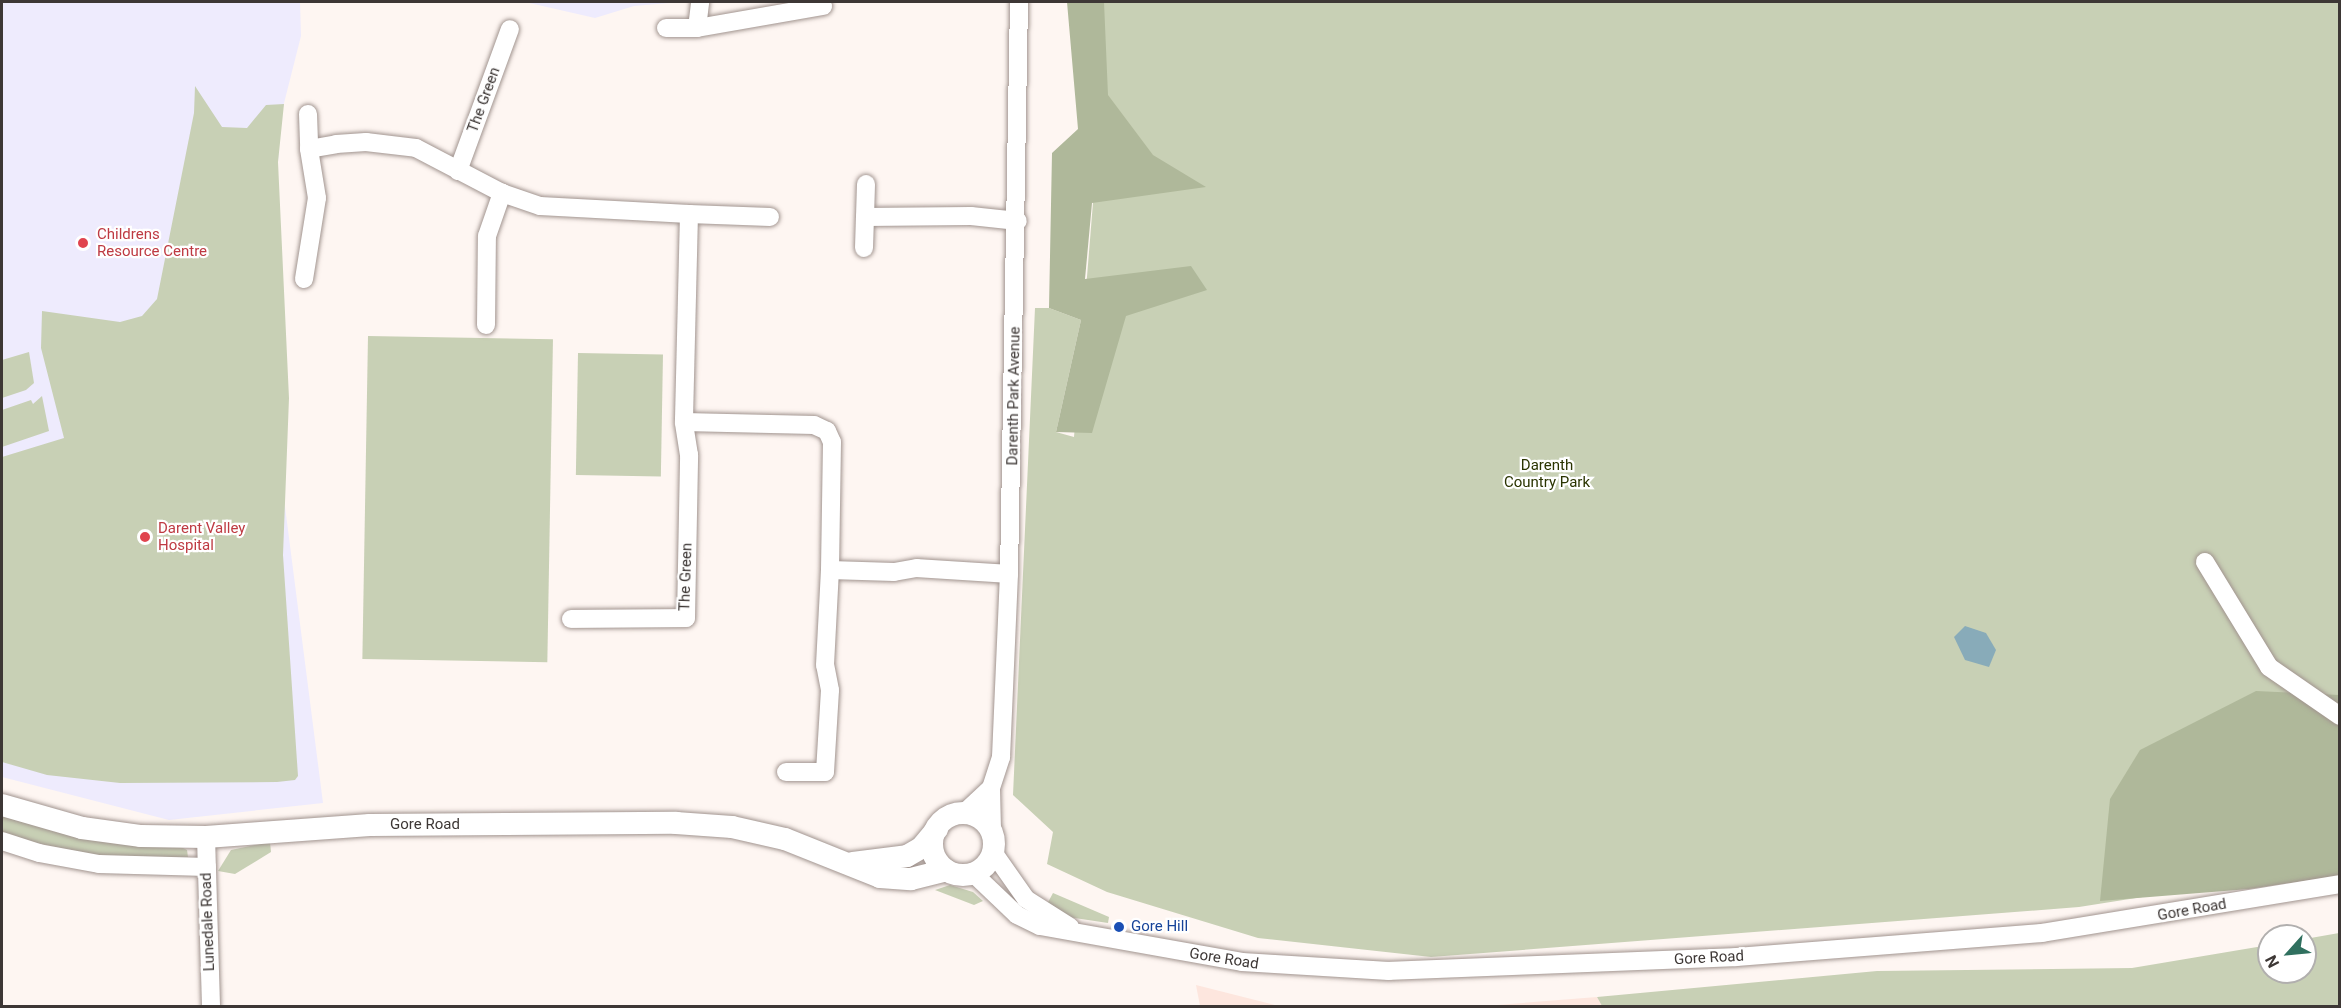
<!DOCTYPE html>
<html>
<head>
<meta charset="utf-8">
<style>
	body { margin:0 }
	#map { position:relative; width:2341px; height:1008px; overflow:hidden; background:#fef6f2; font-family:Roboto,sans-serif }
	div>[style] { position:absolute }
	.built>* { inset:0; background:#fde6de }
	.medical>* { inset:0; background:#eeebfd }
	.green>* { inset:0; background:#c8d0b5; transform-origin:0 0 }
	.forest>* { inset:0; background:#afb89a }
	.water>* { inset:0; background:#88abb9 }
	.roads { filter:drop-shadow(0 0 2px #a1948f) drop-shadow(0 0 2px #a1948f) }
	.minor>* { height:18px; margin:-9px; padding:0 9px; transform-origin:9px; border-radius:9px; background:#fff }
	.tertiary>* { height:22px; margin:-11px; padding:0 11px; transform-origin:11px; border-radius:11px; background:#fff }
	.tertiary>.ring { margin:-11px; padding:0; box-sizing:content-box; background:none; border:22px solid #fff; border-radius:50% }
	.dots>* { width:16px; height:16px; translate:-50% -50%; box-sizing:border-box; border:3px solid #fff; border-radius:50% }
	span { translate:-50% -50%; white-space:nowrap; text-align:center; line-height:1.15; -webkit-text-stroke:4.5px #fff; paint-order:stroke }
	.street-label { font-size:15px; color:#3d3735 }
	.health-label { font-size:15px; color:#be3a42 }
	.left { translate:0 -50%; text-align:left }
	.park-label { font-size:15px; color:#2a3400 }
	.transit-label { font-size:15px; color:#164399 }
	.frame { position:absolute; inset:0; border:3px solid #3d3735; pointer-events:none }
	.north { position:absolute; left:2257px; top:924px; width:60px; height:60px; box-sizing:border-box; background:#fff; border:2px solid #b1afae; border-radius:50%; rotate:243deg; font-size:16px; font-weight:700; line-height:24px; text-align:center; color:#3d3735 }
	.north::after { content:''; display:block; margin:auto; width:21px; height:27px; background:#30705f; clip-path:polygon(50% 0,100% 100%,50% 72%,0 100%) }
</style>
</head>
<body>
<div id="map">
	<div class="built">
		<div style="clip-path:polygon(1196px 985px,1279px 1006px,1200px 1006px)"></div>
		<div style="clip-path:polygon(1597px 997px,1602px 1006px,1484px 1006px)"></div>
	</div>
	<div class="medical">
		<div style="clip-path:polygon(2px 2px,300px 2px,301px 36px,281px 115px,278px 162px,258px 296px,323px 803px,169px 820px,2px 777px)"></div>
		<div style="clip-path:polygon(525px 2px,681px 2px,634px 6px,595px 18px)"></div>
	</div>
	<div class="green">
		<div style="clip-path:polygon(1092px 2px,2339px 2px,2339px 866px,2079px 907px,1431px 957px,1258px 938px,1107px 892px,1047px 864px,1053px 832px,1013px 795px,1035px 308px,1049px 308px,1081px 320px,1056px 432px,1074px 437px,1098px 141px)"></div>
		<div style="clip-path:polygon(195px 86px,222px 127px,247px 128px,266px 105px,284px 104px,278px 162px,289px 398px,283px 555px,298px 776px,295px 780px,277px 782px,120px 783px,47px 775px,2px 762px,2px 457px,64px 438px,41px 348px,42px 311px,120px 322px,142px 316px,157px 299px,194px 113px)"></div>
		<div style="left:368px;top:336px;width:185px;height:323px;rotate:1deg"></div>
		<div style="clip-path:polygon(29px 352px,34px 383px,26px 390px,2px 398px,2px 360px)"></div>
		<div style="left:578px;top:353px;width:85px;height:122px;rotate:1deg"></div>
		<div style="clip-path:polygon(42px 396px,49px 431px,2px 447px,2px 410px,31px 400px,33px 404px)"></div>
		<div style="clip-path:polygon(2px 814px,181px 847px,187px 850px,188px 857px,99px 857px,2px 835px)"></div>
		<div style="clip-path:polygon(270px 842px,271px 852px,235px 874px,218px 871px,231px 850px)"></div>
		<div style="clip-path:polygon(950px 885px,973px 892px,983px 901px,974px 905px,935px 890px)"></div>
		<div style="clip-path:polygon(1053px 893px,1109px 917px,1108px 923px,1068px 917px,1046px 906px)"></div>
		<div style="clip-path:polygon(2339px 933px,2339px 1006px,1602px 1006px,1597px 997px,1877px 971px,2132px 968px,2269px 945px,2269px 972px,2305px 972px,2305px 939px)"></div>
	</div>
	<div class="forest">
		<div style="clip-path:polygon(1067px 2px,1104px 2px,1108px 95px,1153px 155px,1206px 187px,1092px 203px,1085px 279px,1191px 266px,1207px 290px,1126px 316px,1092px 433px,1056px 432px,1081px 320px,1049px 308px,1052px 153px,1078px 129px)"></div>
		<div style="clip-path:polygon(2256px 691px,2339px 695px,2339px 876px,2249px 889px,2100px 901px,2110px 799px,2140px 750px)"></div>
	</div>
	<div class="water">
		<div style="clip-path:polygon(1965px 626px,1986px 633px,1996px 650px,1989px 667px,1965px 660px,1954px 637px)"></div>
	</div>
	<div class="roads">
		<div class="minor">
			<div style="left:666px;top:28px;width:31px"></div>
			<div style="left:697px;top:28px;width:128px;rotate:-9.9deg"></div>
			<div style="left:697px;top:28px;width:26px;rotate:-83deg"></div>
			<div style="left:308px;top:114px;width:35px;rotate:88deg"></div>
			<div style="left:458px;top:171px;width:151px;rotate:-69.9deg"></div>
			<div style="left:689px;top:214px;width:81px;rotate:2.1deg"></div>
			<div style="left:865px;top:217px;width:106px;rotate:-0.5deg"></div>
			<div style="left:971px;top:216px;width:47px;rotate:6.1deg"></div>
			<div style="left:864px;top:248px;width:64px;rotate:-88.2deg"></div>
			<div style="left:304px;top:279px;width:82px;rotate:-80.9deg"></div>
			<div style="left:317px;top:198px;width:50px;rotate:-99.3deg"></div>
			<div style="left:309px;top:149px;width:27px;rotate:-10deg"></div>
			<div style="left:336px;top:144px;width:30px;rotate:-4deg"></div>
			<div style="left:366px;top:142px;width:50px;rotate:6.8deg"></div>
			<div style="left:416px;top:148px;width:97px;rotate:27.6deg"></div>
			<div style="left:502px;top:193px;width:40px;rotate:18.9deg"></div>
			<div style="left:540px;top:206px;width:149px;rotate:3.1deg"></div>
			<div style="left:689px;top:214px;width:208px;rotate:91.4deg"></div>
			<div style="left:684px;top:422px;width:130px;rotate:1.3deg"></div>
			<div style="left:814px;top:425px;width:14px;rotate:25deg"></div>
			<div style="left:827px;top:431px;width:12px;rotate:66deg"></div>
			<div style="left:832px;top:442px;width:128px;rotate:90.9deg"></div>
			<div style="left:830px;top:570px;width:64px;rotate:1.8deg"></div>
			<div style="left:894px;top:572px;width:23px;rotate:-10deg"></div>
			<div style="left:917px;top:568px;width:92px;rotate:3.7deg"></div>
			<div style="left:486px;top:325px;width:89px;rotate:-89.4deg"></div>
			<div style="left:487px;top:236px;width:46px;rotate:-70.8deg"></div>
			<div style="left:2205px;top:562px;width:123px;rotate:58.6deg"></div>
			<div style="left:2269px;top:667px;width:86px;rotate:34.6deg"></div>
			<div style="left:571px;top:619px;width:115px;rotate:-0.5deg"></div>
			<div style="left:686px;top:618px;width:163px;rotate:-88.9deg"></div>
			<div style="left:689px;top:455px;width:33px;rotate:-99deg"></div>
			<div style="left:786px;top:772px;width:39px"></div>
			<div style="left:825px;top:772px;width:82px;rotate:-86.5deg"></div>
			<div style="left:830px;top:690px;width:25px;rotate:-101deg"></div>
			<div style="left:825px;top:665px;width:95px;rotate:-87deg"></div>
			<div style="left:964px;top:813px;width:37px;rotate:-43deg"></div>
			<div style="left:992px;top:830px;width:42px;rotate:-91.4deg"></div>
			<div style="left:991px;top:788px;width:33px;rotate:-72deg"></div>
			<div style="left:1001px;top:757px;width:183px;rotate:-87.5deg"></div>
			<div style="left:1009px;top:574px;width:572px;rotate:-89deg"></div>
			<div style="left:206px;top:837px;width:169px;rotate:88.3deg"></div>
			<div style="left:2px;top:841px;width:39px;rotate:18deg"></div>
			<div style="left:39px;top:853px;width:61px;rotate:10.4deg"></div>
			<div style="left:99px;top:864px;width:108px;rotate:1.6deg"></div>
			<div style="left:993px;top:852px;width:57px;rotate:54.9deg"></div>
			<div style="left:1026px;top:899px;width:52px;rotate:32.5deg"></div>
			<div style="left:974px;top:874px;width:59px;rotate:43.6deg"></div>
			<div style="left:1017px;top:915px;width:25px;rotate:26deg"></div>
			<div style="left:1040px;top:926px;width:205px;rotate:10.1deg"></div>
			<div style="left:1242px;top:962px;width:147px;rotate:3.5deg"></div>
			<div style="left:1389px;top:971px;width:347px;rotate:-2.3deg"></div>
			<div style="left:1736px;top:957px;width:307px;rotate:-4.5deg"></div>
			<div style="left:2042px;top:933px;width:302px;rotate:-9.3deg"></div>
		</div>
		<div class="tertiary">
			<div style="left:2px;top:805px;width:83px;rotate:16deg"></div>
			<div style="left:82px;top:828px;width:60px;rotate:7.7deg"></div>
			<div style="left:141px;top:836px;width:65px;rotate:0.9deg"></div>
			<div style="left:206px;top:837px;width:164px;rotate:-4.2deg"></div>
			<div style="left:370px;top:825px;width:306px;rotate:-0.4deg"></div>
			<div style="left:676px;top:823px;width:56px;rotate:4.1deg"></div>
			<div style="left:732px;top:827px;width:54px;rotate:12.8deg"></div>
			<div style="left:785px;top:839px;width:102px;rotate:21.8deg"></div>
			<div style="left:880px;top:877px;width:31px;rotate:4deg"></div>
			<div style="left:911px;top:879px;width:36px;rotate:-14deg"></div>
			<div class="ring" style="left:932px;top:813px;width:40px;height:40px"></div>
			<div style="left:853px;top:863px;width:54px;rotate:-7.4deg"></div>
			<div style="left:907px;top:856px;width:16px;rotate:-30deg"></div>
			<div style="left:921px;top:848px;width:25px;rotate:-50deg"></div>
		</div>
	</div>
	<div class="dots">
		<div style="left:83px;top:243px;background:#e0444e"></div>
		<div style="left:145px;top:537px;background:#e0444e"></div>
		<div style="left:1119px;top:927px;background:#1a4fb4"></div>
	</div>
	<div class="street-label">
		<span style="left:484px;top:100px;rotate:-70deg">The Green</span>
		<span style="left:1014px;top:396px;rotate:-89deg">Darenth Park Avenue</span>
		<span style="left:686px;top:577px;rotate:-88deg">The Green</span>
		<span style="left:425px;top:825px">Gore Road</span>
		<span style="left:2192px;top:910px;rotate:-10deg">Gore Road</span>
		<span style="left:208px;top:922px;rotate:-92deg">Lunedale Road</span>
		<span style="left:1709px;top:958px;rotate:-3deg">Gore Road</span>
		<span style="left:1224px;top:959px;rotate:9deg">Gore Road</span>
	</div>
	<div class="health-label">
		<span class="left" style="left:97px;top:243px">Childrens<br>Resource Centre</span>
		<span class="left" style="left:158px;top:537px">Darent Valley<br>Hospital</span>
	</div>
	<div class="park-label">
		<span style="left:1547px;top:474px">Darenth<br>Country Park</span>
	</div>
	<div class="transit-label">
		<span class="left" style="left:1131px;top:927px">Gore Hill</span>
	</div>
	<div class="frame"></div>
	<div class="north">N</div>
</div>
</body>
</html>
